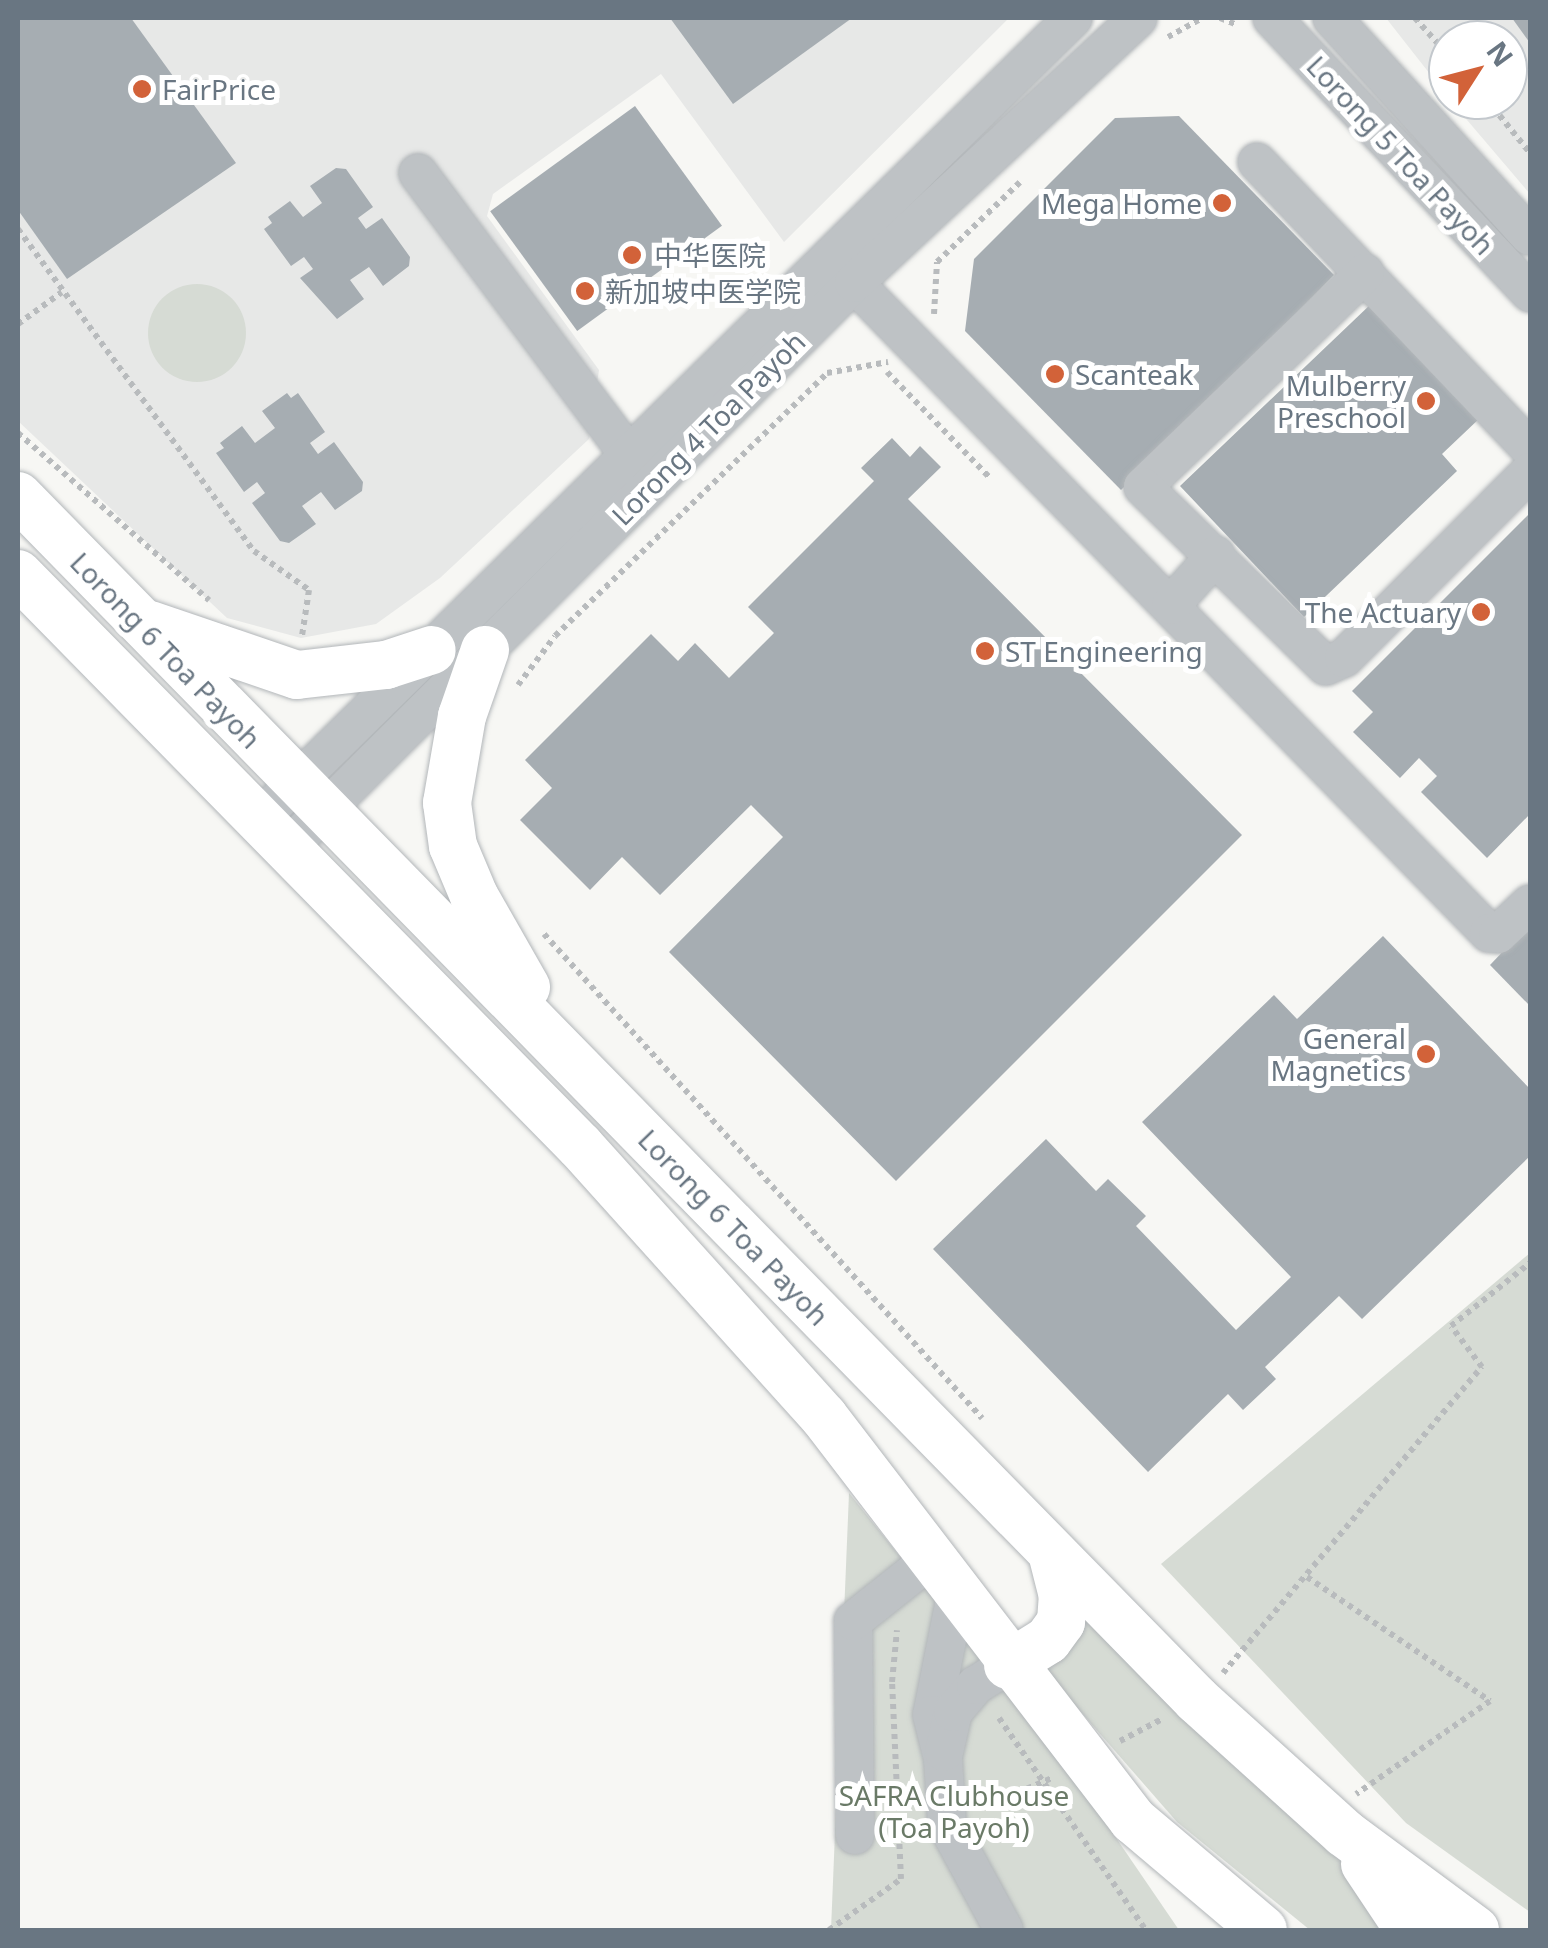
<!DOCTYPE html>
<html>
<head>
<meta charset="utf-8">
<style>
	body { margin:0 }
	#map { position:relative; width:1548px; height:1948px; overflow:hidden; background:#f7f7f4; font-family:"Noto Sans","Noto Sans SC",sans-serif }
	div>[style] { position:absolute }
	.built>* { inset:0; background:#e7e8e7 }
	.green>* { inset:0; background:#d6dbd4 }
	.round { border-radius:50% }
	.building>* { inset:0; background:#a6adb2; transform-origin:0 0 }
	.path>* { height:6px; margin-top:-3px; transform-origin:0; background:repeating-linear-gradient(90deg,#b8bbbd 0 5px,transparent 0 10px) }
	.roads { filter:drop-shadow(0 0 2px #b2b6b9) drop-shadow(0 0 2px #b2b6b9) }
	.minor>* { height:38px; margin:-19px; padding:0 19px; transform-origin:19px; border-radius:19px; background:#bec2c5 }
	.major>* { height:48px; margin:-24px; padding:0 24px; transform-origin:24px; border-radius:24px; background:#fff }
	.dots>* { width:28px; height:28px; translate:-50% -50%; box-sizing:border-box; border:5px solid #fff; border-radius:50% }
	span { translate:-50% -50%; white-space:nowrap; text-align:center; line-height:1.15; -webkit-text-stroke:10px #fff; paint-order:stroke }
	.poi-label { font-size:28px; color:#697682 }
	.left { translate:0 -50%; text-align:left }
	.right { translate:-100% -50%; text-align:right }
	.street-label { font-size:28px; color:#697682 }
	.park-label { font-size:28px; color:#6a7a67 }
	.frame { position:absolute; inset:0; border:20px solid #697682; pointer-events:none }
	.north { position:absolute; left:1428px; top:20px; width:100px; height:100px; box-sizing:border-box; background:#fff; border:2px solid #c3c8cd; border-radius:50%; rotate:54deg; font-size:28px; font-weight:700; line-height:40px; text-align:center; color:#697682 }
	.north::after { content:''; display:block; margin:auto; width:35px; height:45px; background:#d26239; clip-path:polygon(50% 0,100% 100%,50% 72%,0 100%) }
</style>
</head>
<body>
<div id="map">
	<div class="built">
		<div style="clip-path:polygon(18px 18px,1009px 18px,784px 242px,661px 74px,493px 194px,487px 216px,599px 370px,589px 439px,440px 578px,376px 624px,301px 638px,227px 618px,18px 421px)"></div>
		<div style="clip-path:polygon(1386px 18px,1530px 18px,1530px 194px,1450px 100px,1508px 100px,1508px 40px,1448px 40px,1448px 97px)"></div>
	</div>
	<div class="green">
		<div class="round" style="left:148px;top:284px;width:98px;height:98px"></div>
		<div style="clip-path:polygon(1530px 1253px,1530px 1912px,1406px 1823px,1161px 1564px)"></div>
		<div style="clip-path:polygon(849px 1493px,1058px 1753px,1179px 1930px,831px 1930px)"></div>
		<div style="clip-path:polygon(1090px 1619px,1336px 1851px,1387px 1930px,1310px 1930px,1177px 1822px,1039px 1664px)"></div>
	</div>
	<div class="building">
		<div style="clip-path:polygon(18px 18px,131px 18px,236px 163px,67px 279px,18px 210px)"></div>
		<div style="clip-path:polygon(670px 18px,852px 18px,733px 104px)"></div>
		<div style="clip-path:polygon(1512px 18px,1530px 18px,1530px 43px)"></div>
		<div style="left:635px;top:106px;width:148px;height:179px;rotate:54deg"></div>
		<div style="clip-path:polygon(1179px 116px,1334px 275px,1121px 490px,965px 331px,974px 259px,1115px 118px)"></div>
		<div style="clip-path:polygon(336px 168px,346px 169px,373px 207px,358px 218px,366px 229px,382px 218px,410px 257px,409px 266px,383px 286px,369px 267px,350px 280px,364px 299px,337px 319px,300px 278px,313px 269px,304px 257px,291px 266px,264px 229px,272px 223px,268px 217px,290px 201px,303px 217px,322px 203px,310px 186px)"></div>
		<div style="clip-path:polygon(1372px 303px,1481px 417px,1442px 454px,1457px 471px,1304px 617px,1180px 486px)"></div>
		<div style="clip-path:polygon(287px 393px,291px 398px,298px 393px,325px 432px,310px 443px,318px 454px,334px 442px,363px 482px,362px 491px,335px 510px,321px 492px,302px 506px,316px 524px,289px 543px,280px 541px,252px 503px,265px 493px,257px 482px,244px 492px,216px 453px,224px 448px,220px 443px,242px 426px,255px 443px,275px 428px,262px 411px)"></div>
		<div style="clip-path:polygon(892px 438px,910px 457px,920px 446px,941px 467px,908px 499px,1242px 835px,896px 1181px,669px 952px,783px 837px,751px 805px,660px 895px,622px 857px,590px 890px,520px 820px,552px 788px,525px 760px,651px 634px,678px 661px,695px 643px,729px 678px,774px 633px,748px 607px,874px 481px,861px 468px)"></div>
		<div style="clip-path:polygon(1530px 513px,1530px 814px,1487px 858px,1421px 792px,1437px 776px,1419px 758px,1400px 778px,1353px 732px,1373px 712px,1352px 691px)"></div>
		<div style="clip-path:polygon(1530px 923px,1530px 1006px,1490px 965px)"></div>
		<div style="clip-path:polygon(1383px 936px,1530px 1089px,1530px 1156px,1362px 1319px,1339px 1296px,1265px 1367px,1276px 1379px,1243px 1410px,1228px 1394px,1148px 1472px,933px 1249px,1046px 1139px,1096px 1191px,1108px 1179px,1146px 1216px,1136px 1226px,1236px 1330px,1291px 1277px,1142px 1122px,1274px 995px,1297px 1019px)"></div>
	</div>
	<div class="path">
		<div style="left:1220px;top:18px;width:18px;rotate:22deg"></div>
		<div style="left:1415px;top:18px;width:50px;rotate:48.3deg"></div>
		<div style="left:1168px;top:37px;width:39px;rotate:-29deg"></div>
		<div style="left:1508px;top:93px;width:13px;rotate:-42deg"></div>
		<div style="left:1487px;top:100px;width:68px;rotate:50.9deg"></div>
		<div style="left:18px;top:229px;width:399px;rotate:53.8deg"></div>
		<div style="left:254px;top:551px;width:67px;rotate:35.3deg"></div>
		<div style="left:309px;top:590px;width:47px;rotate:98.7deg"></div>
		<div style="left:934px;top:314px;width:52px;rotate:-86.7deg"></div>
		<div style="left:937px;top:262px;width:115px;rotate:-43.9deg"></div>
		<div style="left:18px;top:324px;width:54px;rotate:-36deg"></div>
		<div style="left:887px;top:372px;width:148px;rotate:45.8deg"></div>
		<div style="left:18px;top:433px;width:254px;rotate:41.2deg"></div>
		<div style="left:518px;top:685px;width:61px;rotate:-52.9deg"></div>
		<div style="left:555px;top:636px;width:378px;rotate:-44deg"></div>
		<div style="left:827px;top:373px;width:62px;rotate:-10.2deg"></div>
		<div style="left:544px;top:934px;width:653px;rotate:47.86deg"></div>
		<div style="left:1307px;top:1577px;width:221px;rotate:34.1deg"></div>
		<div style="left:1490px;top:1701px;width:163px;rotate:145.2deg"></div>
		<div style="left:1223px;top:1673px;width:401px;rotate:-49.8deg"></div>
		<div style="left:1482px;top:1367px;width:51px;rotate:-127.1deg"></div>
		<div style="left:1451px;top:1326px;width:101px;rotate:-38.6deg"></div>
		<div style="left:999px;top:1718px;width:258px;rotate:55.3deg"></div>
		<div style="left:1120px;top:1741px;width:47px;rotate:-27.6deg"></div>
		<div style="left:981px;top:1808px;width:77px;rotate:-22.9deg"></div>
		<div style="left:829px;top:1930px;width:88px;rotate:-35.3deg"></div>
		<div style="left:901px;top:1879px;width:197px;rotate:-92.6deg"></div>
		<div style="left:892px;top:1682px;width:52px;rotate:-84.5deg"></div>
	</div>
	<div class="roads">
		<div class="minor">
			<div style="left:1272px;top:18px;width:377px;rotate:46.8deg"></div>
			<div style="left:1332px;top:18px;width:294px;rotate:47.8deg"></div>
			<div style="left:1257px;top:162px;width:396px;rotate:46.4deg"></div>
			<div style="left:418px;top:173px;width:351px;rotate:53.2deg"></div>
			<div style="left:1365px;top:273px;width:308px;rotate:136.1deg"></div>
			<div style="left:1143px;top:487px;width:256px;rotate:44.4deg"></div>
			<div style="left:1326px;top:666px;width:20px;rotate:-24deg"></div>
			<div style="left:1344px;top:658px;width:263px;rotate:-45deg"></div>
			<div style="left:854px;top:283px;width:909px;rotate:45.67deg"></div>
			<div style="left:1489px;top:933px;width:9px;rotate:6deg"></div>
			<div style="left:1498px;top:934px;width:44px;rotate:-43.2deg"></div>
			<div style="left:1171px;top:605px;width:67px;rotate:-48deg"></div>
			<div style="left:257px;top:821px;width:1145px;rotate:-44.54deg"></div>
			<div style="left:287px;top:848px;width:800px;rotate:-44.9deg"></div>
			<div style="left:854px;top:283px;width:388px;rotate:-43deg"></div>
			<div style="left:956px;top:1595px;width:122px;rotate:101.3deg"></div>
			<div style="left:932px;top:1715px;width:45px;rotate:76deg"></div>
			<div style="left:943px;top:1759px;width:66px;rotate:86.5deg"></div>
			<div style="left:947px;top:1825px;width:119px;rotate:61.5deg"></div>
			<div style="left:944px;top:1752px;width:41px;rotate:-77.3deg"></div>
			<div style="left:953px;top:1712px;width:35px;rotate:-50deg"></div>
			<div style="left:976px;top:1685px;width:38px;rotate:-32deg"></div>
			<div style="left:855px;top:1835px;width:214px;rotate:-90.5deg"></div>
			<div style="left:853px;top:1621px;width:100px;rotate:-38.5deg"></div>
		</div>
		<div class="major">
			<div style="left:18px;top:496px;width:1685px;rotate:45.6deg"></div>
			<div style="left:1197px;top:1700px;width:198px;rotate:42.1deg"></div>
			<div style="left:1344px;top:1833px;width:163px;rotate:36.5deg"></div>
			<div style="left:18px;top:574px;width:802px;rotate:45.51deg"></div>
			<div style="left:580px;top:1146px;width:365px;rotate:48deg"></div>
			<div style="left:824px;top:1417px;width:508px;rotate:52.52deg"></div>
			<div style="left:1133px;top:1820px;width:170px;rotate:40.2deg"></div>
			<div style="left:150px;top:625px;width:155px;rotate:18.8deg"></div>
			<div style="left:297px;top:675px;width:90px;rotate:-6.4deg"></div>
			<div style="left:386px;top:665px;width:48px;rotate:-18.1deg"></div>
			<div style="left:485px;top:650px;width:70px;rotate:109.2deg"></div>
			<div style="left:462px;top:716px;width:88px;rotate:99.8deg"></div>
			<div style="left:447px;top:803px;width:43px;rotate:82.1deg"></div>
			<div style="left:453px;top:846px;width:54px;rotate:67.2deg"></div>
			<div style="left:474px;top:896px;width:105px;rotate:60.3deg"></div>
			<div style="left:1008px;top:1665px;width:47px;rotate:-32deg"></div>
			<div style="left:1048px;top:1640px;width:22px;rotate:-54deg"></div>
			<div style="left:1061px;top:1622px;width:26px;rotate:-86deg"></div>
			<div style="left:1063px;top:1596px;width:44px;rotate:-104.3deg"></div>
			<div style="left:1365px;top:1864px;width:79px;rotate:56.3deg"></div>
		</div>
	</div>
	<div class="dots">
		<div style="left:142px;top:89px;background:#d26239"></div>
		<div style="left:1222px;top:203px;background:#d26239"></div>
		<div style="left:632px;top:255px;background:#d26239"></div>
		<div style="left:585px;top:291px;background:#d26239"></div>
		<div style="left:1055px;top:374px;background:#d26239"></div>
		<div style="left:1426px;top:401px;background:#d26239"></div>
		<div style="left:1481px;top:612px;background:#d26239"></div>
		<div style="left:985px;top:651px;background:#d26239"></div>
		<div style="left:1426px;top:1054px;background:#d26239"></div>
	</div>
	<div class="poi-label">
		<span class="left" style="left:162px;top:89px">FairPrice</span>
		<span class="right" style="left:1202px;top:203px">Mega Home</span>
		<span class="left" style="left:654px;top:255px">中华医院</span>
		<span class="left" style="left:605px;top:291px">新加坡中医学院</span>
		<span class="left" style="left:1075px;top:374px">Scanteak</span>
		<span class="right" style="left:1406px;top:401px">Mulberry<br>Preschool</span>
		<span class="right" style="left:1461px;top:612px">The Actuary</span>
		<span class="left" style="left:1005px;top:651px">ST Engineering</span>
		<span class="right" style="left:1406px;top:1054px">General<br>Magnetics</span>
	</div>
	<div class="street-label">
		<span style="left:1401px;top:155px;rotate:47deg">Lorong 5 Toa Payoh</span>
		<span style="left:708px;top:428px;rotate:-45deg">Lorong 4 Toa Payoh</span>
		<span style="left:166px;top:650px;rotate:46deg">Lorong 6 Toa Payoh</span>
		<span style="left:734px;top:1227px;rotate:46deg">Lorong 6 Toa Payoh</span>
	</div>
	<div class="park-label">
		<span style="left:954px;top:1811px">SAFRA Clubhouse<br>(Toa Payoh)</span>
	</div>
	<div class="frame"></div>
	<div class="north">N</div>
</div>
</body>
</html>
